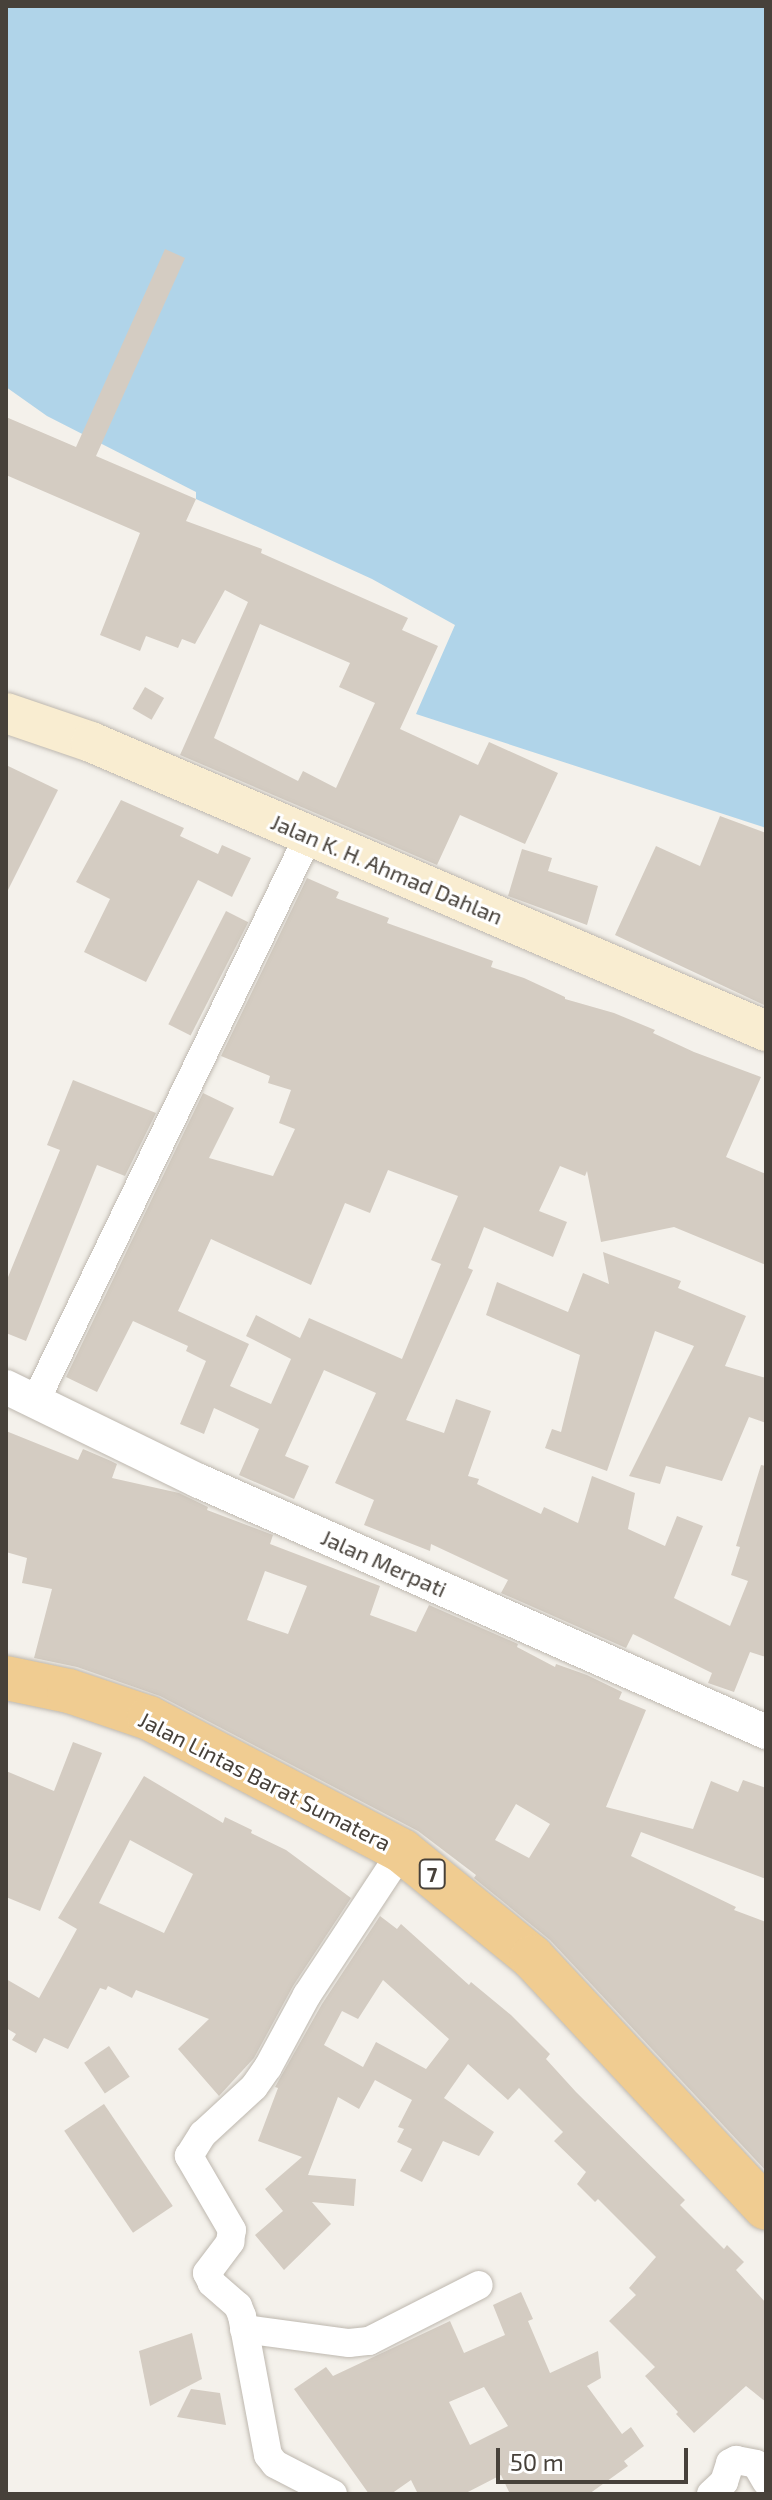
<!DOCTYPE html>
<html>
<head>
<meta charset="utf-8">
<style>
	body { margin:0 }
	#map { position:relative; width:772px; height:2500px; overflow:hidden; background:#f4f1eb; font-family:"Exo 2",sans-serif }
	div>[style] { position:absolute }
	.water>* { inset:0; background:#b0d4e9 }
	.building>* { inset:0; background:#d4ccc2; transform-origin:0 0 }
	.roads { filter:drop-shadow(0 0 2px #beb8af) drop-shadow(0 0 2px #beb8af) }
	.minor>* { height:28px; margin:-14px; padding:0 14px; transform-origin:14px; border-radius:14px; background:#fff }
	.tertiary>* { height:34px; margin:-17px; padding:0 17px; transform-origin:17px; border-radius:17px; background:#fff }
	.secondary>* { height:40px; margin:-20px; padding:0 20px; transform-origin:20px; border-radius:20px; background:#f9edd1 }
	.trunk>* { height:44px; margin:-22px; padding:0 22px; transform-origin:22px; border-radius:22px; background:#f0cc91 }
	span { translate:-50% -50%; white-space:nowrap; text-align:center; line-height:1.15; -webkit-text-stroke:6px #fff; paint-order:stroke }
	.shield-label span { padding:2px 6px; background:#fff; border:2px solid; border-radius:6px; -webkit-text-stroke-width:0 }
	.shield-label { font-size:20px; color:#47413a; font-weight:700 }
	.street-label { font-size:22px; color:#47413a }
	.frame { position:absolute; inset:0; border:8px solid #47413a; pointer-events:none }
	.scale { position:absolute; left:496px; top:2448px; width:192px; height:36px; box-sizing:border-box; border:4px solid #47413a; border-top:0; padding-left:10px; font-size:24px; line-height:28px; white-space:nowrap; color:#47413a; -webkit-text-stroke:6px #fff; paint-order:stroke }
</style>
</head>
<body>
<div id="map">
	<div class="water">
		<div style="clip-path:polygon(6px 6px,766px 6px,766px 828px,416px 714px,455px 625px,372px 579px,196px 499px,196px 492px,47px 416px,6px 387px)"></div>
	</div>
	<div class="building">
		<div style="clip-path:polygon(evenodd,165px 249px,185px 258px,96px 456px,196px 499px,186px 521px,262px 549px,261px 553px,408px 618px,402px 630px,438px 646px,400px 729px,478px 765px,489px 742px,558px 773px,525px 844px,460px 815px,437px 865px,180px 755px,248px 602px,225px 590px,195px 644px,182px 639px,178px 648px,146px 636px,140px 651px,100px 635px,140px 533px,6px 475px,6px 417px,76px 447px,165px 249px,260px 624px,350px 663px,339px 687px,375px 703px,336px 788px,303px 771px,298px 781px,214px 738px,260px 624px)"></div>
		<div style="left:145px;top:687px;width:22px;height:25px;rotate:30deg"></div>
		<div style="clip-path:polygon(6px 765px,58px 790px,6px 894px)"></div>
		<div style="clip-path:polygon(121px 800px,184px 828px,180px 836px,218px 854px,222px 845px,251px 858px,232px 897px,198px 880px,146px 982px,84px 952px,110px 899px,76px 882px)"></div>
		<div style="clip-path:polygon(720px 816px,766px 833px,766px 1006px,615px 935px,656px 846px,700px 866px)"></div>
		<div style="clip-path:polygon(522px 849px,552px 858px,548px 871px,598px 886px,587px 925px,508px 896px)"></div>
		<div style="clip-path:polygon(evenodd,307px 878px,339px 892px,336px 898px,389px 918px,387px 923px,493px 961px,491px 967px,524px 978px,565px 997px,565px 999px,614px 1013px,655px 1030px,653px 1033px,694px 1052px,761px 1077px,726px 1157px,766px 1174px,766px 1265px,674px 1227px,601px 1242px,587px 1171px,585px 1176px,560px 1166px,539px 1211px,567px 1222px,553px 1257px,484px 1227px,468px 1268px,473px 1270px,406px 1420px,444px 1433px,456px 1399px,491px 1411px,468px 1476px,479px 1479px,477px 1484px,541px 1514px,544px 1507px,578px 1523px,592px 1476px,635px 1493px,628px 1529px,665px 1546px,677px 1516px,703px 1526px,674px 1598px,730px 1626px,748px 1581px,731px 1575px,740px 1547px,736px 1546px,761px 1465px,766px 1466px,766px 1657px,750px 1652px,734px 1692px,708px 1683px,712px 1673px,633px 1634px,626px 1648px,501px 1593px,508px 1580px,431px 1544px,430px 1551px,364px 1525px,374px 1500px,335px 1483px,376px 1393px,324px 1370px,285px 1456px,309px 1466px,294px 1499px,239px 1475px,259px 1429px,214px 1408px,204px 1434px,180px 1424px,206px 1361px,186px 1351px,188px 1346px,133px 1321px,97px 1392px,66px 1377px,203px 1093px,234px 1108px,209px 1158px,273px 1176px,295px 1129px,279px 1123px,291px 1090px,268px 1083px,270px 1076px,221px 1056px,307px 878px,388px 1170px,458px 1196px,431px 1260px,441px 1264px,402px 1359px,309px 1318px,300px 1338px,256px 1315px,246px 1336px,291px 1359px,271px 1404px,230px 1386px,249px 1344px,178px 1311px,211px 1239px,311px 1285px,345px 1203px,370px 1213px,388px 1170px)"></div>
		<div style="left:226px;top:911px;width:25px;height:127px;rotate:27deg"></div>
		<div style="clip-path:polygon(73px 1080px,156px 1113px,125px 1176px,97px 1165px,26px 1341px,6px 1333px,6px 1282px,60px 1150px,47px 1145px)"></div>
		<div style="clip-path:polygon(603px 1252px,681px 1281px,678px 1288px,746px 1316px,725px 1366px,766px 1378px,766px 1423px,749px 1417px,722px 1481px,666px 1466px,660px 1484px,629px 1476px,694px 1346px,655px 1331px,607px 1471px,545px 1448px,552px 1429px,561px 1432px,580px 1355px,486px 1315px,497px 1282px,568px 1312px,583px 1273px,609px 1284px)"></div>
		<div style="clip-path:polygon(evenodd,6px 1431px,78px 1460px,83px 1449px,111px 1461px,117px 1464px,112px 1478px,179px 1493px,208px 1507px,207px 1510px,273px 1535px,270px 1544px,380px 1586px,370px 1615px,416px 1632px,429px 1605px,518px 1644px,517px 1647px,555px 1667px,556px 1664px,587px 1675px,622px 1692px,619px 1699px,646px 1710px,606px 1807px,693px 1829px,711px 1781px,738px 1792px,743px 1780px,766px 1788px,766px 1879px,641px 1832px,631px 1856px,736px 1907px,734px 1910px,766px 1922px,766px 2171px,550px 1940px,474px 1878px,476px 1875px,418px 1831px,160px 1696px,77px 1667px,34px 1658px,52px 1589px,22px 1583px,27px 1558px,6px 1552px,6px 1431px,265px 1571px,307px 1586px,288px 1634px,247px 1620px,265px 1571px,6px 1431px,516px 1804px,550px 1824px,529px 1858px,495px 1840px,516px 1804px)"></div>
		<div style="clip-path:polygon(73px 1742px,102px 1753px,40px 1911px,6px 1897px,6px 1771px,54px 1791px)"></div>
		<div style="clip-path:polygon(evenodd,144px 1776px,223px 1823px,225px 1817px,252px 1830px,251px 1833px,286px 1850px,351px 1898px,293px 1986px,254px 2058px,219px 2096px,178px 2049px,209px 2019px,136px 1990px,132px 1998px,108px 1986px,106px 1990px,100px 1988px,68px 2049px,44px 2038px,36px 2053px,12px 2040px,16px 2034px,6px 2028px,6px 1979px,39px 1998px,77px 1929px,58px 1918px,144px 1776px,130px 1840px,193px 1874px,164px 1933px,99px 1903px,130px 1840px)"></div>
		<div style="clip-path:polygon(evenodd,380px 1916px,397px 1929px,401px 1924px,469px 1985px,471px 1982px,511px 2015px,550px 2054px,546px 2059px,576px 2092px,685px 2200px,680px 2205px,724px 2249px,727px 2245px,744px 2262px,736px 2270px,766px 2303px,766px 2402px,746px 2386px,694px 2433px,676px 2414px,678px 2412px,645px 2376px,655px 2367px,609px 2321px,636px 2295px,629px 2288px,656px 2257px,598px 2199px,595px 2202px,577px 2184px,586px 2172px,554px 2141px,563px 2132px,519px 2088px,508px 2100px,468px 2064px,444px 2098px,494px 2132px,479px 2156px,443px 2141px,422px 2182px,400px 2171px,412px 2149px,397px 2142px,404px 2129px,398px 2127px,412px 2100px,375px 2080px,359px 2109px,338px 2097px,308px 2175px,356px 2179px,354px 2206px,312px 2202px,331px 2224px,284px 2270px,255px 2235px,283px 2211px,265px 2189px,302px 2157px,258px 2141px,278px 2088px,275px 2087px,322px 2004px,380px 1916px,383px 1980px,449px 2039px,426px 2069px,376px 2042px,363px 2067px,324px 2045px,342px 2011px,358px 2019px,383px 1980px)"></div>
		<div style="left:109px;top:2046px;width:37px;height:30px;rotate:56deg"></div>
		<div style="left:104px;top:2104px;width:123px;height:48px;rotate:56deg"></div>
		<div style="clip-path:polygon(evenodd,521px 2292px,533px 2319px,528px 2321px,550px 2373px,598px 2351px,601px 2378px,587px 2386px,622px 2434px,631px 2427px,644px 2446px,624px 2461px,628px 2466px,589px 2494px,510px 2494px,501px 2475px,464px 2494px,418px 2494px,411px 2480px,391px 2494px,369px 2494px,294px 2389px,326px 2367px,333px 2376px,450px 2321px,464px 2353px,505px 2335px,493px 2305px,521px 2292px,484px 2387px,508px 2426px,470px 2445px,449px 2402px,484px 2387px)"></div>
		<div style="clip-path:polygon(192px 2333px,202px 2379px,150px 2406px,139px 2351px)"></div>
		<div style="clip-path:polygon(191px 2389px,220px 2393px,226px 2425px,177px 2417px)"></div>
	</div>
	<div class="roads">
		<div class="minor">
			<div style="left:35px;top:1402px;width:630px;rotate:-64.21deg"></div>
			<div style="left:244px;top:2329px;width:106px;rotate:7.6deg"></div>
			<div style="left:349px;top:2343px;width:20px;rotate:-6deg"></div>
			<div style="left:369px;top:2341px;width:123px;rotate:-27deg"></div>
			<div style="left:333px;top:2494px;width:65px;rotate:-152.7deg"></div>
			<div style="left:275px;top:2464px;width:11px;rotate:-128deg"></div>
			<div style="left:268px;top:2455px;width:141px;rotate:-100.6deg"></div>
			<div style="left:242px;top:2316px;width:11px;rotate:-112deg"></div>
			<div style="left:238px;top:2306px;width:35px;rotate:-139deg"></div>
			<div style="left:212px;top:2283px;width:11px;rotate:-117deg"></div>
			<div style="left:207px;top:2273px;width:39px;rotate:-53deg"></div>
			<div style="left:230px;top:2242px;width:12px;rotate:-81deg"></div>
			<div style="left:232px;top:2230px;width:86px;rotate:-120.2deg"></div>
			<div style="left:189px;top:2156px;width:26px;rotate:-58deg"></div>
			<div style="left:203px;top:2134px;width:69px;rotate:-42.7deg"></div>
			<div style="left:254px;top:2087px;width:24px;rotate:-55deg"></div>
			<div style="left:268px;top:2067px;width:82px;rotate:-61.6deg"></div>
			<div style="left:307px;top:1995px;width:173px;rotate:-56.6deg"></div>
			<div style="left:711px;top:2494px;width:18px;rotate:-43deg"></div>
			<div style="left:724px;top:2482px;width:20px;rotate:-72deg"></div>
			<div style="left:730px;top:2463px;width:7px;rotate:-27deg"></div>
			<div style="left:736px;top:2460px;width:20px;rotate:11deg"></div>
			<div style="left:756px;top:2464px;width:20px;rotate:60deg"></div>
		</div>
		<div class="tertiary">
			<div style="left:6px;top:1387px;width:215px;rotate:26deg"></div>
			<div style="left:199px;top:1481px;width:620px;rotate:23.88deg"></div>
		</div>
		<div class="secondary">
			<div style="left:6px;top:713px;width:90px;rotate:18.8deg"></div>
			<div style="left:91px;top:742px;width:734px;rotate:23.18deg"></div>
		</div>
		<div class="trunk">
			<div style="left:6px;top:1678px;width:64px;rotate:11.7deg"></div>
			<div style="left:69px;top:1691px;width:84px;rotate:18.6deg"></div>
			<div style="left:149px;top:1718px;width:286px;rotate:27.7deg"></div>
			<div style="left:402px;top:1851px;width:168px;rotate:39.2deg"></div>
			<div style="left:532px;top:1957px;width:343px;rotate:47deg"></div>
		</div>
	</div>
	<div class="shield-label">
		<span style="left:432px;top:1874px">7</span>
	</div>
	<div class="street-label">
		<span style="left:387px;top:869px;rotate:23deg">Jalan K. H. Ahmad Dahlan</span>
		<span style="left:384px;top:1563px;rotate:24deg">Jalan Merpati</span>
		<span style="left:265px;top:1781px;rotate:27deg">Jalan Lintas Barat Sumatera</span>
	</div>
	<div class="frame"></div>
	<div class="scale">50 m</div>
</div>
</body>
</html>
